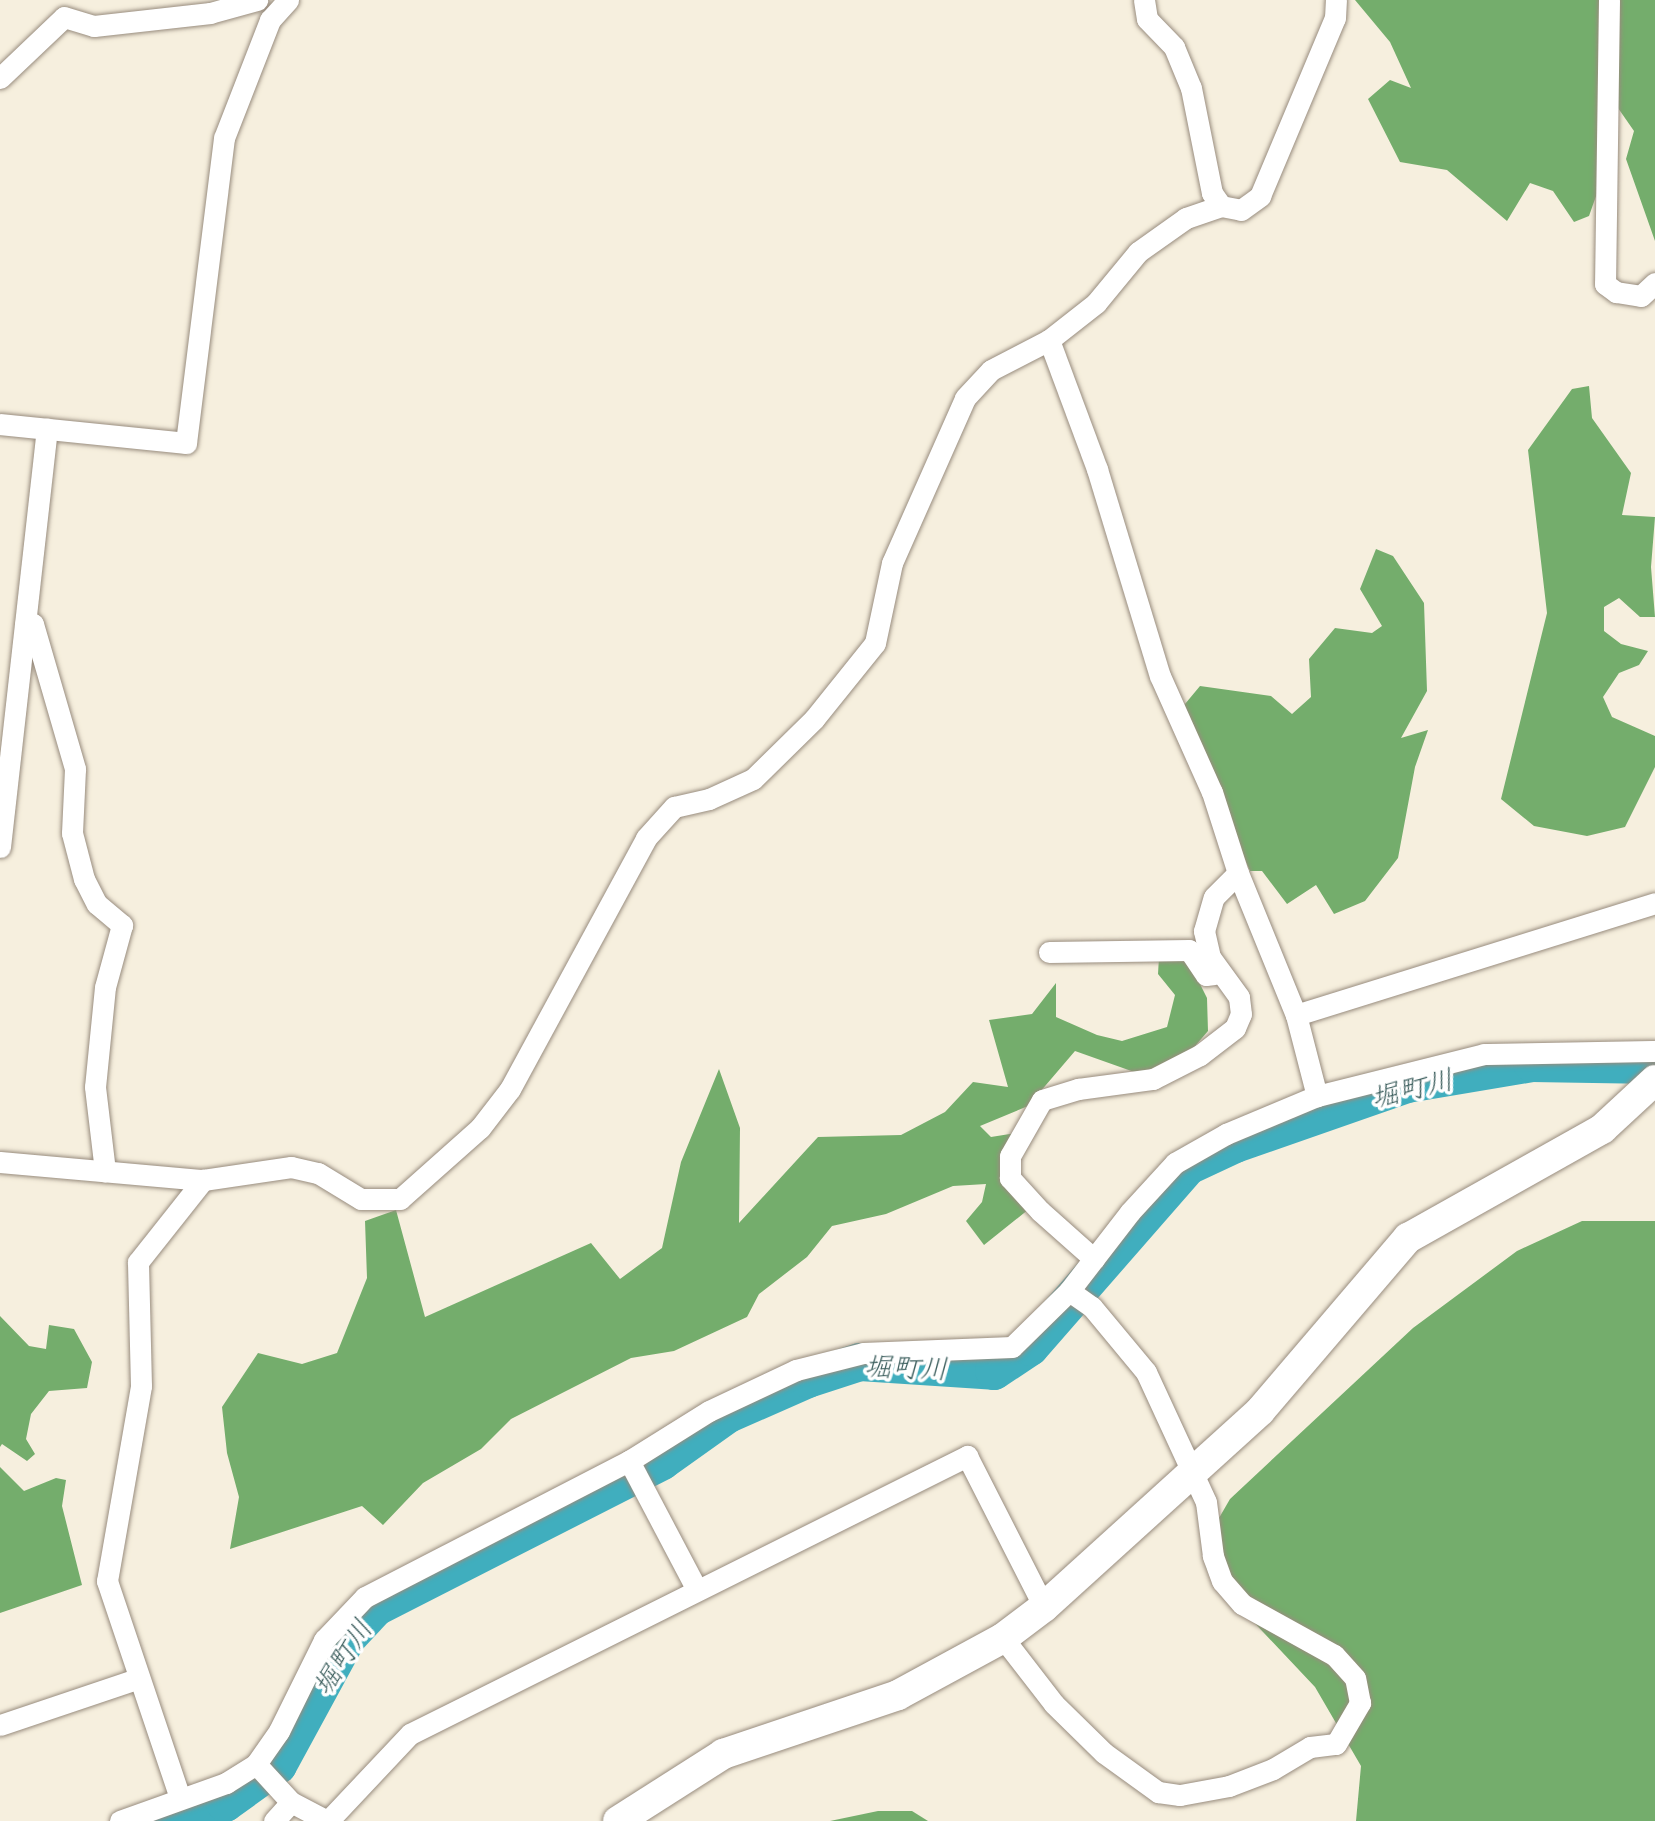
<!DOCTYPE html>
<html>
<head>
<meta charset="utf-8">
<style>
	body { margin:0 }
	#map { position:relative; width:1655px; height:1821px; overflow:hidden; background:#f6efde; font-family:Itim,"Klee One",sans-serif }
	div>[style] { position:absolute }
	.forest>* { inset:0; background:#74ad6c }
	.river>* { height:38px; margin:-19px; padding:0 19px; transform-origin:19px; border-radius:19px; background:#40aebe }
	.roads { filter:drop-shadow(0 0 2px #988c7e) drop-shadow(0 0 2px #988c7e) }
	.street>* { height:21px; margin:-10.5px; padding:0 10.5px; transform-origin:10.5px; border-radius:10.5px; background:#fff }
	.secondary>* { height:30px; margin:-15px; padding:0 15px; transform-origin:15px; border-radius:15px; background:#fff }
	span { translate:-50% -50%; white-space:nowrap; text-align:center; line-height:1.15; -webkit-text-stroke:7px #fff; paint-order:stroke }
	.water-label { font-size:28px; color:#3d5f5e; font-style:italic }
</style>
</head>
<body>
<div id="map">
	<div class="forest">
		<div style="clip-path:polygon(1355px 0,1600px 0,1600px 185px,1589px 216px,1574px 222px,1553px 191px,1530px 183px,1507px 221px,1447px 170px,1400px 162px,1368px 99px,1390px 80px,1411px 88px,1390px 42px)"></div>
		<div style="clip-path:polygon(1617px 0,1655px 0,1655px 241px,1626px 159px,1634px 131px,1618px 108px)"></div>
		<div style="clip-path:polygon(1589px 386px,1592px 418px,1631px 473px,1622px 515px,1655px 517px,1651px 567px,1655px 617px,1640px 617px,1619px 598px,1604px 607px,1604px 631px,1621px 644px,1648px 651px,1639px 665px,1619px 673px,1603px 697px,1612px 717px,1655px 736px,1655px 767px,1625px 827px,1587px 836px,1534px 826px,1501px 799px,1547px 613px,1528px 450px,1572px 389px)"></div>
		<div style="clip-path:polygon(1376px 549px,1393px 556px,1424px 603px,1427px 691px,1401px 738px,1428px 730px,1415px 767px,1398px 858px,1365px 901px,1334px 914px,1316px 885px,1287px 904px,1262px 871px,1250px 871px,1180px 710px,1200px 686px,1271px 696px,1292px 714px,1311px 697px,1309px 659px,1335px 628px,1372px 633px,1382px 626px,1360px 589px)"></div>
		<div style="clip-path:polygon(1159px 957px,1189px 962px,1207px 998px,1208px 1031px,1190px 1052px,1163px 1068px,1137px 1073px,1075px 1051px,1028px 1106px,980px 1126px,991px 1137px,1016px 1133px,1003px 1156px,1000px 1179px,1029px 1209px,984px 1245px,966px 1221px,982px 1202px,986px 1184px,953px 1186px,886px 1214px,832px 1226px,807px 1257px,759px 1294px,747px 1317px,674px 1351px,631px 1358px,511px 1419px,481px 1449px,423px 1483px,383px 1525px,362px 1506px,230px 1549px,239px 1497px,227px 1453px,222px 1407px,258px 1353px,302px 1364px,337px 1353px,367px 1278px,365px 1221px,396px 1210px,425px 1317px,591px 1243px,620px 1279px,662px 1248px,681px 1162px,719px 1069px,740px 1128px,739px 1223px,818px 1137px,901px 1135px,945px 1112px,973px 1082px,1008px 1087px,989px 1020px,1032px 1014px,1056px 983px,1056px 1017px,1097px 1035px,1122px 1041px,1167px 1027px,1175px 995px,1158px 974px)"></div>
		<div style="clip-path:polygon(1582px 1221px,1655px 1221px,1655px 1821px,1356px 1821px,1361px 1766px,1315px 1687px,1216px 1582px,1206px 1568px,1204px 1544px,1230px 1499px,1413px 1328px,1517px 1251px)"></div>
		<div style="clip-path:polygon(0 1316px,29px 1346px,46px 1349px,49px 1325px,74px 1329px,92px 1362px,87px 1388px,49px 1391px,31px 1414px,26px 1439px,35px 1454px,27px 1461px,2px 1444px,0 1447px)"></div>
		<div style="clip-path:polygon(0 1467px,24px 1491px,56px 1478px,66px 1480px,62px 1506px,82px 1585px,0 1613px)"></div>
		<div style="clip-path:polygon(878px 1811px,912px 1811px,928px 1821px,830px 1821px)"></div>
	</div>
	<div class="river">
		<div style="left:173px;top:1821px;width:55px;rotate:-19.1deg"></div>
		<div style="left:225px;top:1803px;width:65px;rotate:-35.6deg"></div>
		<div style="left:278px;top:1765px;width:145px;rotate:-61.5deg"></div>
		<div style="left:347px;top:1638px;width:42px;rotate:-46.9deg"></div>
		<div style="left:376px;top:1607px;width:321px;rotate:-27deg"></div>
		<div style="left:662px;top:1461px;width:81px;rotate:-35.5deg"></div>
		<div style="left:728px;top:1414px;width:87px;rotate:-23.6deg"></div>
		<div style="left:808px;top:1379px;width:55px;rotate:-18.1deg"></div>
		<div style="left:860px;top:1362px;width:134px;rotate:3.8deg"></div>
		<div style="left:994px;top:1371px;width:43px;rotate:-33.7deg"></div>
		<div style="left:1030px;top:1347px;width:240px;rotate:-48.9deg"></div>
		<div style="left:1188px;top:1166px;width:52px;rotate:-25.1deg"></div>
		<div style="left:1235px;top:1144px;width:182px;rotate:-19.2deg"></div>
		<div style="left:1407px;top:1084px;width:127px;rotate:-9.5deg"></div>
		<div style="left:1532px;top:1063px;width:123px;rotate:0.9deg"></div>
	</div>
	<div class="roads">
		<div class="street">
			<div style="left:1144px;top:0;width:19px;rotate:81deg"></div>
			<div style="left:1147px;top:19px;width:39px;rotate:46deg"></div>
			<div style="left:1174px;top:47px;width:44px;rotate:67.5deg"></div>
			<div style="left:1191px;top:88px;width:107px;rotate:78.7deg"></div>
			<div style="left:1212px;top:193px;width:16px;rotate:55deg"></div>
			<div style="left:1221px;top:206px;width:20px;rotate:11deg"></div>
			<div style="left:1241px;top:210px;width:24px;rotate:-36deg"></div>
			<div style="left:1260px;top:196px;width:193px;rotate:-67.2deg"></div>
			<div style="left:1335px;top:18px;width:18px;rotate:-87deg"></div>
			<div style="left:1609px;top:0;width:284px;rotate:90.8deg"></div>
			<div style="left:1605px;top:284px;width:14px;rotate:36deg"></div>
			<div style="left:1616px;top:292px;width:25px;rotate:9deg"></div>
			<div style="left:1641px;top:296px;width:19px;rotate:-43deg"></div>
			<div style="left:0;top:78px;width:88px;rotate:-43.6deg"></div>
			<div style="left:64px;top:17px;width:31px;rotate:17deg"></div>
			<div style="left:94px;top:26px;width:117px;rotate:-6.4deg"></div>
			<div style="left:210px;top:13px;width:49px;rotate:-15.5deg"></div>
			<div style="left:1049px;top:340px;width:138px;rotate:69.6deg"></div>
			<div style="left:1097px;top:469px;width:216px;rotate:73.1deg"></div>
			<div style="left:1160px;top:676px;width:127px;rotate:65.9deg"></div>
			<div style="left:1212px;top:792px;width:85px;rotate:72.2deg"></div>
			<div style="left:1238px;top:873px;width:153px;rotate:67.8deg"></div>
			<div style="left:1296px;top:1015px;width:84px;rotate:75.5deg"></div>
			<div style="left:0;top:424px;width:187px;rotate:5.8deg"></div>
			<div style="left:186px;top:443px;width:307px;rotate:-82.9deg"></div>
			<div style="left:224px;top:138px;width:127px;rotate:-68.7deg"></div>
			<div style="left:270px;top:20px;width:27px;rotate:-48deg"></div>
			<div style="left:25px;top:624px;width:8px"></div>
			<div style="left:33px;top:624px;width:151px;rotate:73.8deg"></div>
			<div style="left:75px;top:769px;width:64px;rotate:92.7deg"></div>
			<div style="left:72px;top:833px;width:48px;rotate:75.4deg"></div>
			<div style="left:84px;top:879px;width:28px;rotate:63deg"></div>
			<div style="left:97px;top:904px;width:33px;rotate:40deg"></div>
			<div style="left:122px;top:925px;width:64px;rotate:105.3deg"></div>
			<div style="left:105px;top:987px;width:100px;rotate:95.7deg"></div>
			<div style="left:95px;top:1087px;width:85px;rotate:83.2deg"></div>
			<div style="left:0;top:847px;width:421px;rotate:-83.6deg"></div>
			<div style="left:1049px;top:952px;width:140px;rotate:-0.8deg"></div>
			<div style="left:1189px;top:950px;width:30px;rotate:56deg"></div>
			<div style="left:1206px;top:975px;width:8px;rotate:-7deg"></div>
			<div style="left:1296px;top:1015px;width:376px;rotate:-17.3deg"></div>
			<div style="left:0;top:1162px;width:204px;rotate:5.1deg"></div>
			<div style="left:203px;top:1180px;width:89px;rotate:-8.4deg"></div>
			<div style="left:291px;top:1167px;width:28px;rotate:13deg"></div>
			<div style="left:318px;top:1173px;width:50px;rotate:31.2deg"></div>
			<div style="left:361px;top:1199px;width:39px"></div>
			<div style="left:400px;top:1199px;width:107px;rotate:-41.6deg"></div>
			<div style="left:480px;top:1128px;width:49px;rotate:-52.4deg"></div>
			<div style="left:510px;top:1089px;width:285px;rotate:-61.5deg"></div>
			<div style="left:646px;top:838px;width:42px;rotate:-47.9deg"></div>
			<div style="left:674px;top:807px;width:36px;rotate:-13deg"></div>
			<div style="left:709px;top:799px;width:48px;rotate:-24.4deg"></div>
			<div style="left:753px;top:779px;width:86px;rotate:-44.5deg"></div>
			<div style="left:814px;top:719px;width:97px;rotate:-51.2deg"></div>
			<div style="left:875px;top:643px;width:82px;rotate:-78deg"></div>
			<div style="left:892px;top:563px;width:180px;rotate:-66.1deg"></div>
			<div style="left:965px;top:398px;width:38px;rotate:-47deg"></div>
			<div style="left:991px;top:370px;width:65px;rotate:-27.3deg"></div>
			<div style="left:1049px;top:340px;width:60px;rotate:-38.2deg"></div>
			<div style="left:1096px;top:303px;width:66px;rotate:-50.5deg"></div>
			<div style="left:1138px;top:252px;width:59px;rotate:-35.3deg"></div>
			<div style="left:1186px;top:218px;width:37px;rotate:-19deg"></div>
			<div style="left:1094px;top:1259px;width:72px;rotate:-138.4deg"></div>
			<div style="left:1040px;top:1211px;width:45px;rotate:-132.3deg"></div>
			<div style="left:1010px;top:1178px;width:22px;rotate:-90deg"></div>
			<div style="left:1010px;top:1156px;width:64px;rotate:-60.3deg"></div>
			<div style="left:1042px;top:1100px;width:38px;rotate:-17deg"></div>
			<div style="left:1078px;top:1089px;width:76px;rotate:-7.6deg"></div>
			<div style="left:1153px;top:1079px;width:53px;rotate:-27.1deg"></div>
			<div style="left:1200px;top:1055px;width:44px;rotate:-37.6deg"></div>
			<div style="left:1235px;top:1028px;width:15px;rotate:-67deg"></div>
			<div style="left:1241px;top:1014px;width:17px;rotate:-97deg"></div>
			<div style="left:1239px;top:997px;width:49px;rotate:-125.9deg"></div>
			<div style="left:1210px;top:957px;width:27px;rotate:-103deg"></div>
			<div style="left:1204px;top:931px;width:35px;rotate:-74deg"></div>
			<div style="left:1214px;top:897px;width:34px;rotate:-45deg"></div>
			<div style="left:629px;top:1461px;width:146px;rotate:62.2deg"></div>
			<div style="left:1003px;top:1638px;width:83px;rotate:52.3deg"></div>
			<div style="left:1054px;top:1704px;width:70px;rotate:44.4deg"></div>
			<div style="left:1104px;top:1753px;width:67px;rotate:35.8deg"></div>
			<div style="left:1158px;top:1792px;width:22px;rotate:8deg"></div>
			<div style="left:1180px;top:1795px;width:50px;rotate:-10.4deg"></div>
			<div style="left:1229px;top:1786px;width:47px;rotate:-21.1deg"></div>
			<div style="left:1273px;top:1769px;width:43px;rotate:-30.7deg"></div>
			<div style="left:1310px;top:1747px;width:26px;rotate:-7deg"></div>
			<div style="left:1336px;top:1744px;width:48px;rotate:-59.7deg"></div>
			<div style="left:1360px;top:1703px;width:25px;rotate:-101deg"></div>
			<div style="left:1355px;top:1678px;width:31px;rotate:-132deg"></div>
			<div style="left:1334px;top:1655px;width:105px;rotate:-151deg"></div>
			<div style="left:1242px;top:1604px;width:30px;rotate:-131deg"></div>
			<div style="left:1222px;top:1581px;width:27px;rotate:-110deg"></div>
			<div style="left:1213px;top:1556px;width:54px;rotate:-97.4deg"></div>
			<div style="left:1206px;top:1502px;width:143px;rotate:-114.8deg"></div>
			<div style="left:1146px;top:1372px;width:85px;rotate:-129.7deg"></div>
			<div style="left:1092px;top:1307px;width:28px;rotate:-145deg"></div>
			<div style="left:0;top:1725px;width:145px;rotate:-18.6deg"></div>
			<div style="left:256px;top:1764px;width:52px;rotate:47.4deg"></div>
			<div style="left:291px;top:1802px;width:41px;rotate:27.8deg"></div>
			<div style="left:180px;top:1798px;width:229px;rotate:-108.6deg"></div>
			<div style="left:107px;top:1581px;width:198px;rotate:-80.1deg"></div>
			<div style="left:141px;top:1386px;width:124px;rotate:-91.4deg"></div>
			<div style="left:138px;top:1262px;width:105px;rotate:-51.6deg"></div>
			<div style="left:120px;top:1821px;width:113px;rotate:-19.7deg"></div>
			<div style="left:226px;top:1783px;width:36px;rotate:-32deg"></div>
			<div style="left:256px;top:1764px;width:40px;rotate:-55.1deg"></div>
			<div style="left:279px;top:1731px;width:102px;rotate:-63.7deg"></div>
			<div style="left:324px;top:1640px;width:59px;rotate:-46.4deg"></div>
			<div style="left:365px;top:1597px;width:297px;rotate:-27.3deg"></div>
			<div style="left:629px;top:1461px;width:94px;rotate:-32deg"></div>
			<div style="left:709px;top:1411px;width:96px;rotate:-25.2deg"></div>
			<div style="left:796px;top:1370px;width:69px;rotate:-14.2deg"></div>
			<div style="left:863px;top:1353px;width:149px;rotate:-2.3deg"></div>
			<div style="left:1012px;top:1347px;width:80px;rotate:-44.5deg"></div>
			<div style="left:1069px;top:1291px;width:100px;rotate:-52.3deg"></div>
			<div style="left:1130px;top:1212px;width:67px;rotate:-47.4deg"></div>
			<div style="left:1175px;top:1163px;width:59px;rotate:-29.6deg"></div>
			<div style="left:1226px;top:1134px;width:99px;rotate:-22.7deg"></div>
			<div style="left:1317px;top:1096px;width:172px;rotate:-14.1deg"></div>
			<div style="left:1484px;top:1054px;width:171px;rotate:-1deg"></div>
			<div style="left:274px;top:1821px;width:25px;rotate:-48deg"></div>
			<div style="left:328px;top:1821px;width:120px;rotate:-46.7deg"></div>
			<div style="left:410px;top:1734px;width:623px;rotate:-26.52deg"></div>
			<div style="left:967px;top:1456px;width:169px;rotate:63deg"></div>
		</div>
		<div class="secondary">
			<div style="left:618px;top:1821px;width:125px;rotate:-32.5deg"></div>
			<div style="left:723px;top:1754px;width:185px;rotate:-18.6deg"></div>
			<div style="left:898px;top:1695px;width:119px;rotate:-28.5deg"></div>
			<div style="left:1003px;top:1638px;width:51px;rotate:-37.1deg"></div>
			<div style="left:1044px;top:1607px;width:292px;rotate:-42.2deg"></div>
			<div style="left:1260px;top:1411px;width:228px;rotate:-49.5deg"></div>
			<div style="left:1408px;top:1238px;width:223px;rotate:-29.3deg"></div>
			<div style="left:1602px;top:1129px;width:72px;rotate:-42.8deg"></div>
		</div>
	</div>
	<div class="water-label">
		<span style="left:1412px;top:1088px;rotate:-14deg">堀町川</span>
		<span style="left:906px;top:1367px;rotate:2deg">堀町川</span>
		<span style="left:342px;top:1657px;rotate:-57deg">堀町川</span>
	</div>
</div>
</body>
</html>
